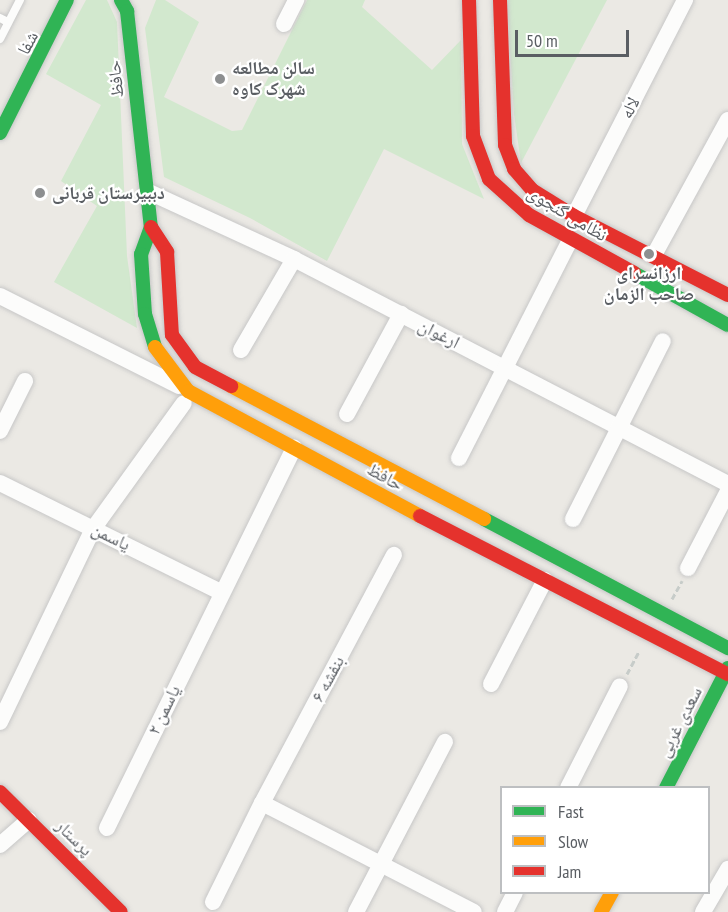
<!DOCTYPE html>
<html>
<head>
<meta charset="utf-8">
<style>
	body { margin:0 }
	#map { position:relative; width:728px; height:912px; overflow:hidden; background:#ebe9e4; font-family:"PT Sans Narrow","Noto Naskh Arabic",sans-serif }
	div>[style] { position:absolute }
	.green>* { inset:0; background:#d2e8ce }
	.path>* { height:3px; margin-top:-1.5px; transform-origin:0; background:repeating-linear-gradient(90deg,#c7ccc9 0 6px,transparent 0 9px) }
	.roads { filter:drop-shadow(0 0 2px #c7c7c7) drop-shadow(0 0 2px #c7c7c7) }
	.lane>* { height:8px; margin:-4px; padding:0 4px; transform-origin:4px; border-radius:4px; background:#fcfcfb }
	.street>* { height:16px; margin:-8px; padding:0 8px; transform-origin:8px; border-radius:8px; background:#fcfcfb }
	.fast>* { height:14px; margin:-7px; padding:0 7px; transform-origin:7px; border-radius:7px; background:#30b455 }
	.slow>* { height:14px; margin:-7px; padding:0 7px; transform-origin:7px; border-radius:7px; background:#ff9f0a }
	.jam>* { height:14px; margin:-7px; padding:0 7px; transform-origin:7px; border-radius:7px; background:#e5322d }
	.dots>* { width:16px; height:16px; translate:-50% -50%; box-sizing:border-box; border:3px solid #fff; border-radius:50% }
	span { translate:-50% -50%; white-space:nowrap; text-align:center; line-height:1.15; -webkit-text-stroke:4.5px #fff; paint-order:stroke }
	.street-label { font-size:18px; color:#5a5e63 }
	.poi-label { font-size:18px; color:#5a5e63; font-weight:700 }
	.left { translate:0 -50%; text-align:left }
	.legend { position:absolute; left:500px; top:786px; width:210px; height:108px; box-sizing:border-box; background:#fff; border:2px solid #bdbfc1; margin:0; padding:8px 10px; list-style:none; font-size:18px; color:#5a5e63 }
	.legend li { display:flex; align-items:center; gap:12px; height:30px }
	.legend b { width:30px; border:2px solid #bdbfc1 }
	.scale { position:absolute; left:515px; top:30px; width:114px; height:27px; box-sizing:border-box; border:3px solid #5a5e63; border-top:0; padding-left:8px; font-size:18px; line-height:21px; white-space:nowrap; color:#5a5e63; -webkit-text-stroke:4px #fff; paint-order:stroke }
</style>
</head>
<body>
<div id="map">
	<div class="green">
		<div style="clip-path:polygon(86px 0,107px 0,117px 22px,127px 256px,137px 328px,54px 282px,97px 206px,61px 181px,101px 105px,46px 74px)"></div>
		<div style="clip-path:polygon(156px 0,165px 0,199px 22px,164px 97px,232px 131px,242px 130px,307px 0,365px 0,362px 7px,432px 70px,461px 40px,462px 144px,484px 199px,384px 149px,327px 261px,250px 218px,164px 177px,145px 28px)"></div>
		<div style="clip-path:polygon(507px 0,607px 0,521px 163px,514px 114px)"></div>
	</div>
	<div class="path">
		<div style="left:672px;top:599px;width:21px;rotate:-61deg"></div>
		<div style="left:627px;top:674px;width:26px;rotate:-62deg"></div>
	</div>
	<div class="roads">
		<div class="lane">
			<div style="left:0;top:18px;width:9px;rotate:27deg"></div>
			<div style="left:0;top:39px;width:44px;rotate:-62.9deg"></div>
		</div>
		<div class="street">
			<div style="left:284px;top:24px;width:27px;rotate:-63deg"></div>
			<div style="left:147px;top:191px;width:162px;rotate:24.8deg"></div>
			<div style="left:294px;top:259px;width:489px;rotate:27.4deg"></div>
			<div style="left:574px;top:216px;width:243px;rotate:-62.8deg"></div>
			<div style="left:654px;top:255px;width:154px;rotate:-61.3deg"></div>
			<div style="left:0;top:296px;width:200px;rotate:26.7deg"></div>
			<div style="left:241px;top:350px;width:105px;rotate:-59.8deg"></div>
			<div style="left:347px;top:414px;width:114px;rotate:-61.6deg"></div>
			<div style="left:0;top:431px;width:56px;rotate:-63.4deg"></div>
			<div style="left:459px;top:458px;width:245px;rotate:-63deg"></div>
			<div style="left:0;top:483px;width:246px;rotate:26.3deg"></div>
			<div style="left:573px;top:519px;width:199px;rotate:-63.2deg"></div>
			<div style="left:688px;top:568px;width:87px;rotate:-62.5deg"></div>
			<div style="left:491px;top:684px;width:117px;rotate:-62.6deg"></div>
			<div style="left:0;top:722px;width:214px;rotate:-64.3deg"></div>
			<div style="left:93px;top:529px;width:155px;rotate:-54.2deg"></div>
			<div style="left:568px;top:788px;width:114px;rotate:-63deg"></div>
			<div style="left:262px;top:803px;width:238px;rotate:27.2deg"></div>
			<div style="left:107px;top:828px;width:424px;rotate:-63.8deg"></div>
			<div style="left:0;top:845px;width:38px;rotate:-41deg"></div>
			<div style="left:213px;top:902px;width:110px;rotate:-63.7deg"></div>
			<div style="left:262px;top:803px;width:281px;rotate:-62deg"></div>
			<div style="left:356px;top:912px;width:192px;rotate:-62.4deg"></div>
			<div style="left:505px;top:912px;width:22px;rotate:-63deg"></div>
			<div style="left:703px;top:912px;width:50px;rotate:-59.8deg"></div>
		</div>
		<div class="fast">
			<div style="left:121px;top:0;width:13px;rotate:61deg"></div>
			<div style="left:127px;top:11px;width:217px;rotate:83.7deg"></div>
			<div style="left:151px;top:227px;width:29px;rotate:110deg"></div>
			<div style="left:141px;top:254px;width:60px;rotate:86.2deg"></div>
			<div style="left:145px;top:314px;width:34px;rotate:73deg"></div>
			<div style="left:0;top:133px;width:149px;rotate:-63.3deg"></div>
			<div style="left:634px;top:273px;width:107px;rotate:29deg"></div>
			<div style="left:484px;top:519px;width:276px;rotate:27.9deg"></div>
			<div style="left:666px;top:788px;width:135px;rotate:-62.7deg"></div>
		</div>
		<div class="slow">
			<div style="left:155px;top:347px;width:55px;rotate:53.1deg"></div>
			<div style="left:188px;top:391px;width:264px;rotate:28.3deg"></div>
			<div style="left:231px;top:386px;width:286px;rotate:27.7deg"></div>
			<div style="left:601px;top:912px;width:23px;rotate:-61deg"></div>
		</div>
		<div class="jam">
			<div style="left:469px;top:0;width:136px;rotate:88.3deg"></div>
			<div style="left:473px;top:136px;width:46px;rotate:69.6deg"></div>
			<div style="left:489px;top:179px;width:54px;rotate:42deg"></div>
			<div style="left:529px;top:215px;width:120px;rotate:28.9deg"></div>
			<div style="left:500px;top:0;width:145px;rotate:88deg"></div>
			<div style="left:505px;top:145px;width:26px;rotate:69deg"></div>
			<div style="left:514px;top:169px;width:28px;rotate:49deg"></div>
			<div style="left:532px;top:190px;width:49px;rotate:31.8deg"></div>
			<div style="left:574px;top:216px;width:173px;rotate:27.2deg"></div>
			<div style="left:151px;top:227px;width:30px;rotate:57deg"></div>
			<div style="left:167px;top:252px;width:83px;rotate:86.6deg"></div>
			<div style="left:172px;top:335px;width:39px;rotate:54deg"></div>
			<div style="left:195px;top:367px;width:41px;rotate:27.8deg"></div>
			<div style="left:420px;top:516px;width:346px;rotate:27.2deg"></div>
			<div style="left:0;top:792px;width:170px;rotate:44.8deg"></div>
		</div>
	</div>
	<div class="dots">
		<div style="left:220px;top:79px;background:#8d8f90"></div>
		<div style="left:40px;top:193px;background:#8d8f90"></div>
		<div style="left:649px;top:254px;background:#8d8f90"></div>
	</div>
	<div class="street-label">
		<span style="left:28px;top:43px;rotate:-62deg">شفا</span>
		<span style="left:116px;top:79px;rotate:-96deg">حافظ</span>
		<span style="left:630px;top:108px;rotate:-63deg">لاله</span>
		<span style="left:567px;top:214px;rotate:31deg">نظامی گنجوی</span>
		<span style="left:439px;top:334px;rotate:27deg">ارغوان</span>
		<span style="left:385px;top:477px;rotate:29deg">حافظ</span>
		<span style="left:111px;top:537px;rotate:26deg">یاسمن</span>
		<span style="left:328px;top:679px;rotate:-62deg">بنفشه ۶</span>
		<span style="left:164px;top:710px;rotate:-64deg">یاسمن ۲</span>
		<span style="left:680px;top:722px;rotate:-63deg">سعدی غربی</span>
		<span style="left:74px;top:838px;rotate:44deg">پرستار</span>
	</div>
	<div class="poi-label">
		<span class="left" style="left:232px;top:79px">سالن مطالعه<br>شهرک کاوه</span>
		<span class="left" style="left:52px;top:193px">دببیرستان قربانی</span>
		<span style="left:649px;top:284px">ارزانسرای<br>صاحب الزمان</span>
	</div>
	<ul class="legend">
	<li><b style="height:8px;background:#30b455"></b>Fast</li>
	<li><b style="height:8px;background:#ff9f0a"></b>Slow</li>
	<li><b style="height:8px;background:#e5322d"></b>Jam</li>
	</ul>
	<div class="scale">50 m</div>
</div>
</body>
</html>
